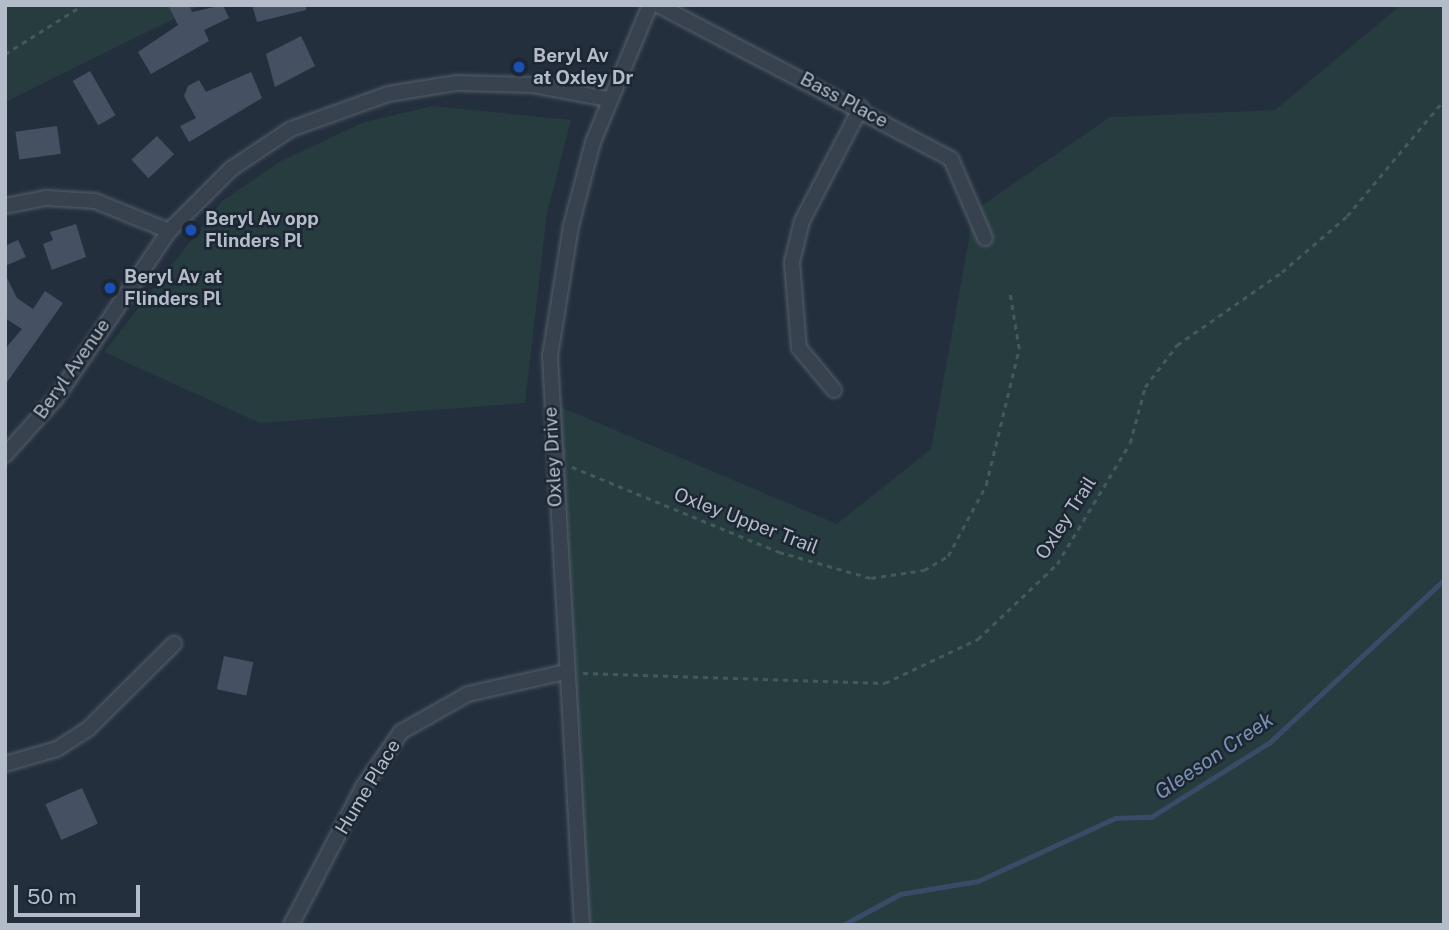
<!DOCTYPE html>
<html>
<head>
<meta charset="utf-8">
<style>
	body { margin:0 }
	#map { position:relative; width:1449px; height:930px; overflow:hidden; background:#242f3e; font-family:"Public Sans",sans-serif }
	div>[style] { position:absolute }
	.green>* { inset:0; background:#263c3f }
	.stream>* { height:5px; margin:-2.5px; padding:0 2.5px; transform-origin:2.5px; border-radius:2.5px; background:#394c67 }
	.building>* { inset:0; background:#455162; transform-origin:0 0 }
	.path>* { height:2.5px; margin-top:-1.25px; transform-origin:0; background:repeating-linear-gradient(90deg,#44595c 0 5px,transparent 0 10px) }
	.roads { filter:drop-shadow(0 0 2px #565f6c) drop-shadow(0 0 2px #565f6c) }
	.street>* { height:14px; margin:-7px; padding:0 7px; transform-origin:7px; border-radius:7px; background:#38414e }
	.dots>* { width:19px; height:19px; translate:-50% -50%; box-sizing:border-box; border:4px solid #1d2633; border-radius:50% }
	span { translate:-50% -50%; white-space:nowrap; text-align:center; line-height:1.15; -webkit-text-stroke:5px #1d2633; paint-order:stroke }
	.poi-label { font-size:19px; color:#b4bcc9; font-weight:700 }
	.left { translate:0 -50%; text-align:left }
	.street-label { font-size:19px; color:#b4bcc9 }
	.water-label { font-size:21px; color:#7c92b1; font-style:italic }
	.frame { position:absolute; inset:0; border:7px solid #b4bcc9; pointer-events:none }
	.scale { position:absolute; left:14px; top:885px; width:126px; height:32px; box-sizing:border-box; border:4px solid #b4bcc9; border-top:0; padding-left:9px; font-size:21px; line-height:24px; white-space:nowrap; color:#b4bcc9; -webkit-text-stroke:5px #1d2633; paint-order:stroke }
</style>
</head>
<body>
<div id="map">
	<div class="green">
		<div style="clip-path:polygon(5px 5px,202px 5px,5px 102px)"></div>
		<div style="clip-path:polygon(1401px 5px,1444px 5px,1444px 925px,582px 925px,551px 403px,837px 524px,931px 449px,974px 211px,1110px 117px,1275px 110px)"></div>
		<div style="clip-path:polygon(432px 106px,571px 120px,547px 213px,525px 403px,260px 423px,104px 352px,222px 201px,281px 161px,362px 123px)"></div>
	</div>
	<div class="stream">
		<div style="left:843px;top:925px;width:65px;rotate:-28.5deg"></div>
		<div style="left:900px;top:894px;width:79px;rotate:-9.5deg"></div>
		<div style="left:978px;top:881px;width:151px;rotate:-24.7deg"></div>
		<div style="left:1115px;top:818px;width:36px;rotate:-2deg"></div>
		<div style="left:1151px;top:817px;width:141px;rotate:-32.2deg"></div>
		<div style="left:1270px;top:742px;width:238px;rotate:-43deg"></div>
	</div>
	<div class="building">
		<div style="clip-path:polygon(168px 5px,189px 5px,192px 12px,223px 5px,229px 18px,204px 30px,209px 41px,151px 74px,138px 52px,178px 25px)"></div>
		<div style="clip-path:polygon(252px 5px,306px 5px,306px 10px,257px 22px)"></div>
		<div style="clip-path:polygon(301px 36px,315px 66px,275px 87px,266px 54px)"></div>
		<div style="left:90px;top:71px;width:51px;height:20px;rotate:60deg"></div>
		<div style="clip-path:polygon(251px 72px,262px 98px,189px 142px,180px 126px,196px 118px,184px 96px,188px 86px,199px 80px,206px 92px)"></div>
		<div style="left:57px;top:126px;width:28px;height:42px;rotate:82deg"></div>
		<div style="left:157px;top:136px;width:25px;height:35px;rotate:47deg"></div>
		<div style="clip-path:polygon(76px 224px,86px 257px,52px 270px,43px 244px,53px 240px,50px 232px)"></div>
		<div style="clip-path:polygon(18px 240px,26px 257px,5px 266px,5px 246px)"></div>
		<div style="clip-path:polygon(5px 274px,17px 298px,33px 309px,45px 291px,63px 303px,5px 385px,5px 349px,22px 329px,5px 318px)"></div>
		<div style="left:224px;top:656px;width:30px;height:34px;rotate:12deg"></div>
		<div style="left:82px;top:788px;width:39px;height:40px;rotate:66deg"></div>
	</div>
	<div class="path">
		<div style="left:5px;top:54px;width:92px;rotate:-32.1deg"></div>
		<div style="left:572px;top:467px;width:224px;rotate:22.3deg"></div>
		<div style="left:779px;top:552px;width:96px;rotate:15.8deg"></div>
		<div style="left:871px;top:578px;width:54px;rotate:-8.6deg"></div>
		<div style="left:924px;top:570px;width:28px;rotate:-30deg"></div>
		<div style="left:948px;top:556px;width:81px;rotate:-61.8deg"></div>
		<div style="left:986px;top:485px;width:140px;rotate:-76.4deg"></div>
		<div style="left:1019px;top:349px;width:56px;rotate:-99.3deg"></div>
		<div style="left:583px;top:673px;width:302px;rotate:1.9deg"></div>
		<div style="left:885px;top:683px;width:103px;rotate:-25.3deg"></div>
		<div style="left:978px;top:639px;width:109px;rotate:-43.5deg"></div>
		<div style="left:1057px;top:564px;width:141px;rotate:-58.9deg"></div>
		<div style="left:1130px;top:443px;width:58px;rotate:-75deg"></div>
		<div style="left:1145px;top:387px;width:53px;rotate:-52.7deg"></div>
		<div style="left:1177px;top:345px;width:128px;rotate:-34.8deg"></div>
		<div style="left:1282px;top:272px;width:86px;rotate:-40.7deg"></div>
		<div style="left:1347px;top:216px;width:151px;rotate:-50.1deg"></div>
	</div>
	<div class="roads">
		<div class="street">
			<div style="left:658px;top:5px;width:331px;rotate:27.7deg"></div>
			<div style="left:951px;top:159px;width:86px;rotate:66.7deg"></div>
			<div style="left:5px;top:206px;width:42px;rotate:-11deg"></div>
			<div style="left:46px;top:198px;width:49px;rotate:3.5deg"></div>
			<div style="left:95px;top:201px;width:80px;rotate:22.1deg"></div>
			<div style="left:834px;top:390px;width:55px;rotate:-129.8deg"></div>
			<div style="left:799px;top:348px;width:86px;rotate:-94.7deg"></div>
			<div style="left:792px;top:262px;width:42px;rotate:-76.3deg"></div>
			<div style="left:802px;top:221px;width:128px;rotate:-62.6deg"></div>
			<div style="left:5px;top:455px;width:76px;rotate:-48.2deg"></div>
			<div style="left:56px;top:398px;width:202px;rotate:-55.9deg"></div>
			<div style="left:169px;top:231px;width:88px;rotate:-45deg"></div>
			<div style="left:231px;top:169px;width:72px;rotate:-33.7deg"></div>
			<div style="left:291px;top:129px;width:103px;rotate:-19.8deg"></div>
			<div style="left:388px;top:94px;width:70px;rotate:-9.1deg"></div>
			<div style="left:457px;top:83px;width:76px;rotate:1.5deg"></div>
			<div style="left:533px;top:85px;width:75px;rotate:10.7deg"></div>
			<div style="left:5px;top:764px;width:54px;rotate:-16.1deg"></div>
			<div style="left:57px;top:749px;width:38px;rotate:-33deg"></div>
			<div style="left:89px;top:728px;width:120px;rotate:-44.7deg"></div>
			<div style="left:291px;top:925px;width:156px;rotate:-62.4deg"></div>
			<div style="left:363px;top:787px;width:67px;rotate:-55.4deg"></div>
			<div style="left:401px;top:732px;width:77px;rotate:-29.6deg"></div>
			<div style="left:468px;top:694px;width:100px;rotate:-12.7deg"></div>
			<div style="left:582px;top:925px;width:570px;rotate:-93.22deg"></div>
			<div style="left:550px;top:356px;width:132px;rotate:-80.8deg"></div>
			<div style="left:571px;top:226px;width:87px;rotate:-75.3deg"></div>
			<div style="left:593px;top:142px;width:148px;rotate:-67.4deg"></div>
		</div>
	</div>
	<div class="dots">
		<div style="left:519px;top:67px;background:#1a4fb4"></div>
		<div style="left:191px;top:230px;background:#1a4fb4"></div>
		<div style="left:110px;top:288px;background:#1a4fb4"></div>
	</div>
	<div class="poi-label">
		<span class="left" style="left:533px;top:67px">Beryl Av<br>at Oxley Dr</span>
		<span class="left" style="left:205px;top:230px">Beryl Av opp<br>Flinders Pl</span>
		<span class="left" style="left:124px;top:288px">Beryl Av at<br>Flinders Pl</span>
	</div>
	<div class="street-label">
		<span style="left:844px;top:100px;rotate:28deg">Bass Place</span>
		<span style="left:72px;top:369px;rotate:-55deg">Beryl Avenue</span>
		<span style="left:553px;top:457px;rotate:-93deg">Oxley Drive</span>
		<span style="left:1066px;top:518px;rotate:-57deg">Oxley Trail</span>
		<span style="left:746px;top:521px;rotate:21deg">Oxley Upper Trail</span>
		<span style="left:368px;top:787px;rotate:-59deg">Hume Place</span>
	</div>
	<div class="water-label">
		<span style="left:1214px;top:756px;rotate:-34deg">Gleeson Creek</span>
	</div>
	<div class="frame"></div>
	<div class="scale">50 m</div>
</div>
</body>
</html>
